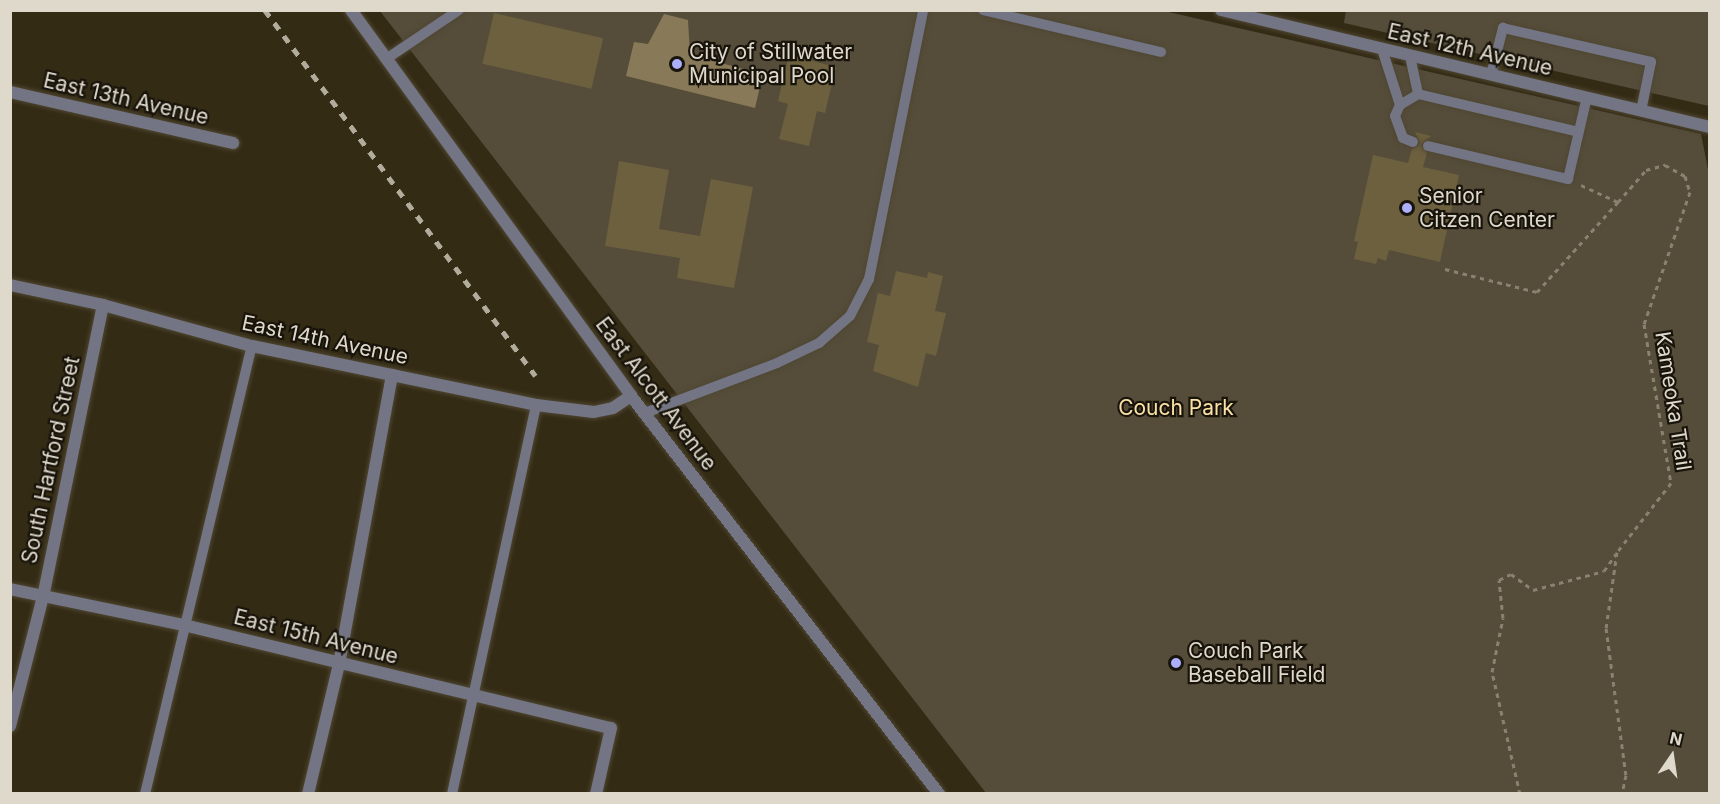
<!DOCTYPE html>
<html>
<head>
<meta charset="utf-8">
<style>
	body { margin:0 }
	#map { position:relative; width:1720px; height:804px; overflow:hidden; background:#342b15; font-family:Inter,sans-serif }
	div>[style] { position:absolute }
	.green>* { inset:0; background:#554d3a }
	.water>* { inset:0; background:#887a58 }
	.building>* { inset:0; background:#6d603f; transform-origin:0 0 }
	.path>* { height:3px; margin-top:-1.5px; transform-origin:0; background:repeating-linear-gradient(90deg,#8a8271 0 4.5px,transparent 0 9px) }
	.roads { filter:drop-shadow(0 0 2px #4f4732) drop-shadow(0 0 2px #4f4732) }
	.service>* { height:10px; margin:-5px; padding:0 5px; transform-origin:5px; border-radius:5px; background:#747584 }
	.minor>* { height:12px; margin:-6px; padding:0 6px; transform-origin:6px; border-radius:6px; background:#747584 }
	.tertiary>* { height:12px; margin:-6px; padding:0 6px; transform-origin:6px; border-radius:6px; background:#747584 }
	.rail>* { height:4.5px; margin-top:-2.25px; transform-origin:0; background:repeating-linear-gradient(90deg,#b2ac9c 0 8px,transparent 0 16px) }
	.dots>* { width:16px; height:16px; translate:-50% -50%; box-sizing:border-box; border:3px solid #18140b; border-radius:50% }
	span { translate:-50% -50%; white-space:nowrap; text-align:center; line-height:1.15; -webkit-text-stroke:4.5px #18140b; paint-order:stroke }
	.street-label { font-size:21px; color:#dfd9cc }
	.poi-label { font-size:21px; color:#dfd9cc }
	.left { translate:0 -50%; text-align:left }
	.park-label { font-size:21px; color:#fae2a6 }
	.frame { position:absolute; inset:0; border:12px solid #dfd9cc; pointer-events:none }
	.north { position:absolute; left:1642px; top:726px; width:60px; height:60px; -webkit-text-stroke:4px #18140b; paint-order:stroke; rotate:13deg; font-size:16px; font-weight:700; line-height:24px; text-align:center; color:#dfd9cc }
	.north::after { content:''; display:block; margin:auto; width:21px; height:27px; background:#dfd9cc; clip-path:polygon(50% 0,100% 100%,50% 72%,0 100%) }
</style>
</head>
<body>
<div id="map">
	<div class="green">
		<div style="clip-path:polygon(1346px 10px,1709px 11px,1709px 106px,1344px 23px)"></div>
		<div style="clip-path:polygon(380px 11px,1164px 11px,1701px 134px,1710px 180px,1709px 793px,986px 793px)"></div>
	</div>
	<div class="water">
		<div style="clip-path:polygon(664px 14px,688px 20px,690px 55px,763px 74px,755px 108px,626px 76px,634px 42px,648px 44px)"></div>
	</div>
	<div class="building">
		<div style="left:494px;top:13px;width:112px;height:52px;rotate:13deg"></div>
		<div style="clip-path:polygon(789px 55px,836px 67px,825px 113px,817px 111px,809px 146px,779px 139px,788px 104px,778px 101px)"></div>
		<div style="clip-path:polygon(1415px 132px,1431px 136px,1421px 145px,1427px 153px,1423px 167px,1459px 175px,1440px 262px,1389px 250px,1386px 261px,1378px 258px,1376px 264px,1354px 259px,1358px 242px,1354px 241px,1373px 155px,1408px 163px,1412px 149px,1420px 144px)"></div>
		<div style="clip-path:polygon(619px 161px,669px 170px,659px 229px,700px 236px,711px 179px,753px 187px,734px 288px,677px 278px,680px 258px,605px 246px)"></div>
		<div style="clip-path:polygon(896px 271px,927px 278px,928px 272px,943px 276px,935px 311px,946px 313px,936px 356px,926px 353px,918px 387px,873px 371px,879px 345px,867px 342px,878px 293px,890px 296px)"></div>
	</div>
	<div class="path">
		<div style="left:1581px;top:185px;width:41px;rotate:24.7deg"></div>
		<div style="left:1618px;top:202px;width:43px;rotate:-48.8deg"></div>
		<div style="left:1646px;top:170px;width:20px;rotate:-15deg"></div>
		<div style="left:1665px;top:165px;width:23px;rotate:29deg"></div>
		<div style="left:1685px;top:176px;width:17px;rotate:73deg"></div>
		<div style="left:1690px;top:192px;width:140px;rotate:109.2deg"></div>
		<div style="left:1644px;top:324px;width:161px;rotate:80.4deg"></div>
		<div style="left:1671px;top:483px;width:88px;rotate:128deg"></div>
		<div style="left:1617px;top:552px;width:77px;rotate:98.2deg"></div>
		<div style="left:1606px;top:628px;width:148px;rotate:82.3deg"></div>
		<div style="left:1626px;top:775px;width:19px;rotate:102deg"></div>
		<div style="left:1445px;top:269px;width:95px;rotate:14deg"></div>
		<div style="left:1537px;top:292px;width:121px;rotate:-48deg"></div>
		<div style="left:1520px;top:794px;width:125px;rotate:-102.9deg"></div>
		<div style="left:1492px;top:672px;width:55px;rotate:-78.5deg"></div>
		<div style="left:1503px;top:618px;width:38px;rotate:-96deg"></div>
		<div style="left:1499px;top:580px;width:13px;rotate:-27deg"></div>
		<div style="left:1511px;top:574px;width:27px;rotate:36deg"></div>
		<div style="left:1533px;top:590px;width:73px;rotate:-15deg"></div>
		<div style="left:1604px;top:571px;width:21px;rotate:-55deg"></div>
	</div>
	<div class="roads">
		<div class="service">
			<div style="left:983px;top:10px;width:183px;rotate:13.3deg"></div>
			<div style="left:1382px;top:49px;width:59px;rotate:72.2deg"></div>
			<div style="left:1410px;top:56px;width:39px;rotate:78deg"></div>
			<div style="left:386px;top:59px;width:88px;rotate:-33.9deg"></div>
			<div style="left:1491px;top:75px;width:49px;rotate:-75.7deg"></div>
			<div style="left:1503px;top:28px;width:152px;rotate:12.9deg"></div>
			<div style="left:1651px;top:62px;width:50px;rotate:101.5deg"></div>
			<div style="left:1413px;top:142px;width:11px;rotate:-158deg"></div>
			<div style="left:1403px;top:138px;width:23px;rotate:-110deg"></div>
			<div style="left:1395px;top:116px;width:12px;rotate:-66deg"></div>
			<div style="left:1400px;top:105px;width:21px;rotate:-31deg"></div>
			<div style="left:1418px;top:94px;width:165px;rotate:13.3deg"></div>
			<div style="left:1428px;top:146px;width:144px;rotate:13.3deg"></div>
			<div style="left:1568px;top:179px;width:84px;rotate:-77deg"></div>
			<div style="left:645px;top:413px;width:141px;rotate:-20.7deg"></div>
			<div style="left:777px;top:363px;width:47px;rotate:-25.5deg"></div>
			<div style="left:819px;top:343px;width:41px;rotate:-41.1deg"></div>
			<div style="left:850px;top:316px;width:42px;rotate:-62.8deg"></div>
			<div style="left:869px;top:279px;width:274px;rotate:-78.6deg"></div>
			<div style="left:145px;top:794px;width:461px;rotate:-76.6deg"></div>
			<div style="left:452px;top:794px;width:398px;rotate:-77.8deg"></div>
		</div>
		<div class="minor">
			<div style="left:351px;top:10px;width:477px;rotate:54deg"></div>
			<div style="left:631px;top:396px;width:503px;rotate:52.26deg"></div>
			<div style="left:10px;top:92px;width:229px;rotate:12.9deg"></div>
			<div style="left:10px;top:285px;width:95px;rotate:12.1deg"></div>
			<div style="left:103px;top:305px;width:155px;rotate:15.4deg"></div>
			<div style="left:252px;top:346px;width:290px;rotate:11.7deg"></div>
			<div style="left:536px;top:405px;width:58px;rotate:6.9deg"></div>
			<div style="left:594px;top:412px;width:19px;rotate:-12deg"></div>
			<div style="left:613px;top:408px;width:22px;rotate:-34deg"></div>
			<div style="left:10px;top:589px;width:178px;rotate:11.7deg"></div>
			<div style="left:184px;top:625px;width:439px;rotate:13.6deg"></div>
			<div style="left:611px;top:728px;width:68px;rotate:102.8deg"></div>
			<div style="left:10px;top:726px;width:133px;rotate:-75.7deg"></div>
			<div style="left:43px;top:597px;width:298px;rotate:-78.4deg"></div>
			<div style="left:308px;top:794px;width:134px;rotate:-76.6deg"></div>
			<div style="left:339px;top:664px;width:294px;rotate:-79.6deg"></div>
		</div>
		<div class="tertiary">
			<div style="left:1221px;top:10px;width:503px;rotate:13.46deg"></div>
		</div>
	</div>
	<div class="rail">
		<div style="left:265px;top:10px;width:455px;rotate:53.5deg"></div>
	</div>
	<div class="dots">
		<div style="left:677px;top:64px;background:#acaffb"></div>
		<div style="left:1407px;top:208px;background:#acaffb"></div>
		<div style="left:1176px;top:663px;background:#acaffb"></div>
	</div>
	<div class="street-label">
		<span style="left:1470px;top:50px;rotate:13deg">East 12th Avenue</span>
		<span style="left:126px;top:99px;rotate:13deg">East 13th Avenue</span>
		<span style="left:325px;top:340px;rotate:12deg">East 14th Avenue</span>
		<span style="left:656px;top:394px;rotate:53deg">East Alcott Avenue</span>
		<span style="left:1673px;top:401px;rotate:81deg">Kameoka Trail</span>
		<span style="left:51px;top:460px;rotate:-78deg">South Hartford Street</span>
		<span style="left:316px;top:637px;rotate:14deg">East 15th Avenue</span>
	</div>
	<div class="poi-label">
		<span class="left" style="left:689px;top:64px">City of Stillwater<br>Municipal Pool</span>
		<span class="left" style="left:1419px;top:208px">Senior<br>Citzen Center</span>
		<span class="left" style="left:1188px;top:663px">Couch Park<br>Baseball Field</span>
	</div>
	<div class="park-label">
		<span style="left:1176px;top:408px">Couch Park</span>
	</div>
	<div class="frame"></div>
	<div class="north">N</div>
</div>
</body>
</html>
